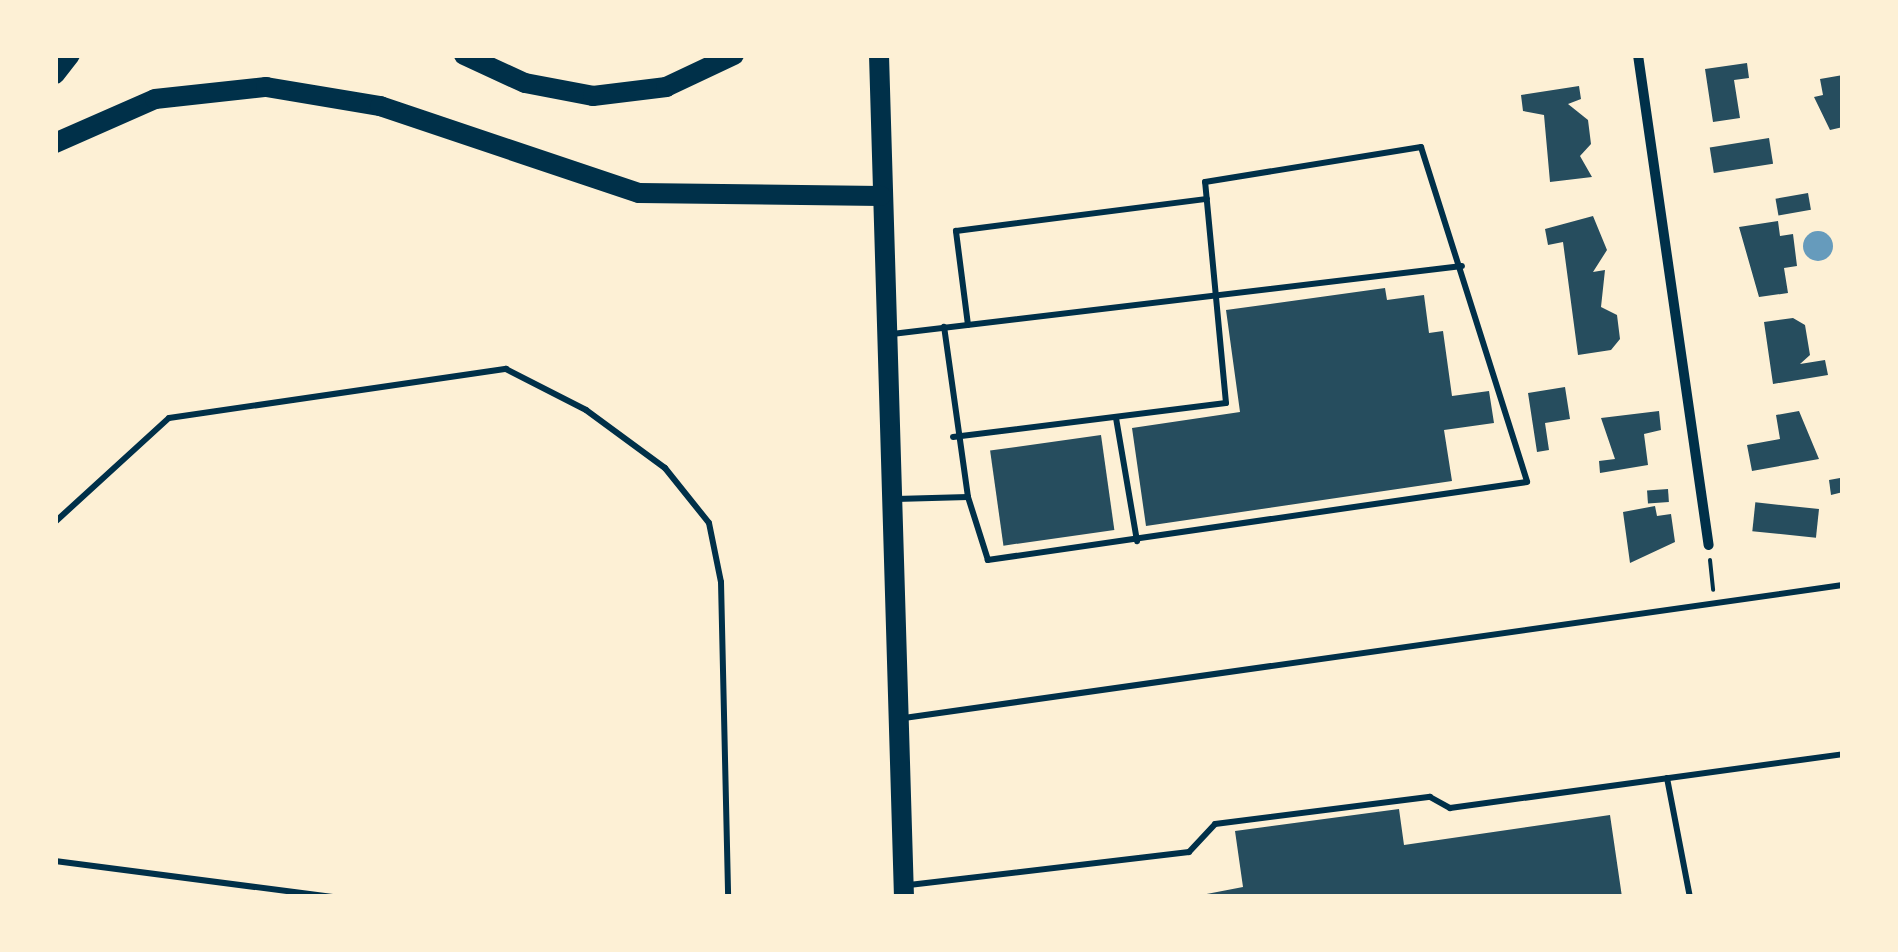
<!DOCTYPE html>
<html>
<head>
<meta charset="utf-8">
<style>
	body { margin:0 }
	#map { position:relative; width:1898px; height:952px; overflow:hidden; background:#fdf0d5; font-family:Mulish,sans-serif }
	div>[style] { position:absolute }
	.water>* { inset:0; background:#669bbc }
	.round { border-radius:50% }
	.building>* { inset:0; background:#264d5e; transform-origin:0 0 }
	.path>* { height:4px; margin:-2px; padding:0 2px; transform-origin:2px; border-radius:2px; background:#003049 }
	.service>* { height:6px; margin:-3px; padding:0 3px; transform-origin:3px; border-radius:3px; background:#003049 }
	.minor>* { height:10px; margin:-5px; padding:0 5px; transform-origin:5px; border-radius:5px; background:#003049 }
	.primary>* { height:20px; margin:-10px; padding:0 10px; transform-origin:10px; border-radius:10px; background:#003049 }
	span { translate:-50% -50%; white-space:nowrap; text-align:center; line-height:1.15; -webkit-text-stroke:10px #fdf0d5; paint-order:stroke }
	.frame { position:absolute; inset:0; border:58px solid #fdf0d5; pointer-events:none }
</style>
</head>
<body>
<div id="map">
	<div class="water">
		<div class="round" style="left:1803px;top:231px;width:30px;height:30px"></div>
	</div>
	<div class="building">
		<div style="clip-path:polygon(1747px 63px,1749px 78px,1734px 80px,1740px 118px,1713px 122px,1705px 69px)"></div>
		<div style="clip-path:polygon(1843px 75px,1843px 127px,1830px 130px,1814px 97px,1823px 95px,1820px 79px)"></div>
		<div style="clip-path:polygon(1579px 86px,1581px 99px,1568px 104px,1588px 120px,1591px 144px,1580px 156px,1592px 177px,1550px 182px,1544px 115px,1523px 111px,1521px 95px)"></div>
		<div style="left:1769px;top:138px;width:26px;height:60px;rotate:81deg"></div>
		<div style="left:1808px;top:193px;width:17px;height:33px;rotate:80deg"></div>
		<div style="clip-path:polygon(1593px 216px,1607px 250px,1593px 272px,1605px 270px,1601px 307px,1617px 315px,1620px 339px,1611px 350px,1578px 355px,1563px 242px,1548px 245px,1545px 229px)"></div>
		<div style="clip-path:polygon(1778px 221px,1780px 236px,1793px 234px,1797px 266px,1784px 268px,1788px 293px,1759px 297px,1739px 227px)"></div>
		<div style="clip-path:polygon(1385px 288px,1387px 300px,1424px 295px,1429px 333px,1443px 331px,1452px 396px,1489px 391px,1494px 423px,1444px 430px,1452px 481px,1146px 526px,1132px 428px,1240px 412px,1226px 310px)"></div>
		<div style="clip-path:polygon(1793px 318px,1805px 325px,1810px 355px,1800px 364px,1825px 360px,1828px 375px,1773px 384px,1764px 322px)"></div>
		<div style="clip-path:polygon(1565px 387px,1570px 419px,1545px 423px,1549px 450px,1537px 452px,1528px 393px)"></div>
		<div style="clip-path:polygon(1659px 411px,1661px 430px,1644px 434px,1648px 465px,1600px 473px,1599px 461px,1615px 459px,1601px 418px)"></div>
		<div style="clip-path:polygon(1799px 411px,1819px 459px,1752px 471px,1747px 445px,1780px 439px,1776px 415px)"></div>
		<div style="left:1101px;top:435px;width:96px;height:112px;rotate:82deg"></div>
		<div style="clip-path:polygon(1840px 478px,1843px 492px,1831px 495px,1829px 480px)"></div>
		<div style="left:1668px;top:489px;width:13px;height:21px;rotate:86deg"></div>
		<div style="clip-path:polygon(1655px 506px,1657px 516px,1671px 514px,1675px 542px,1630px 563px,1623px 512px)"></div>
		<div style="left:1819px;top:509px;width:29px;height:64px;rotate:96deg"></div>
		<div style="clip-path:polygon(1399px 809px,1404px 845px,1610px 815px,1622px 897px,1191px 897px,1243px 887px,1235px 831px)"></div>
	</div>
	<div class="path">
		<div style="left:1710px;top:560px;width:30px;rotate:84deg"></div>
	</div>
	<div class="service">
		<div style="left:968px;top:325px;width:95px;rotate:-97.3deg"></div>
		<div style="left:956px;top:231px;width:253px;rotate:-7.3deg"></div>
		<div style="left:892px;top:334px;width:574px;rotate:-6.8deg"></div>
		<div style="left:1116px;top:418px;width:125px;rotate:80.3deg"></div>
		<div style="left:953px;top:437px;width:275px;rotate:-7.1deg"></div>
		<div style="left:1226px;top:403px;width:222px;rotate:-95.4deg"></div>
		<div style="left:1205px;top:182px;width:219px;rotate:-9.2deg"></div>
		<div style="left:1421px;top:147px;width:351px;rotate:72.4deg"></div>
		<div style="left:1527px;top:482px;width:545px;rotate:171.77deg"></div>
		<div style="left:988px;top:560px;width:66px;rotate:-107.6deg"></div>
		<div style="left:896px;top:499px;width:72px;rotate:-1.6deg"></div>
		<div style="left:968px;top:497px;width:172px;rotate:-98deg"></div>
		<div style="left:55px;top:522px;width:154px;rotate:-42.4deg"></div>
		<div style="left:169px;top:418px;width:341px;rotate:-8.3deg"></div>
		<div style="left:506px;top:369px;width:90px;rotate:27.1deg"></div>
		<div style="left:586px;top:410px;width:98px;rotate:36.3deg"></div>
		<div style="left:665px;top:468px;width:70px;rotate:51.3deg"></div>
		<div style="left:709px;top:523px;width:60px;rotate:78.5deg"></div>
		<div style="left:721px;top:582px;width:315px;rotate:88.7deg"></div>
		<div style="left:904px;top:718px;width:948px;rotate:-8.06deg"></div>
		<div style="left:1667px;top:778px;width:121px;rotate:79.1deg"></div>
		<div style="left:55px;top:861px;width:280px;rotate:7.4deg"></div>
		<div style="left:909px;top:885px;width:282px;rotate:-6.7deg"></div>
		<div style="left:1189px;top:852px;width:38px;rotate:-47deg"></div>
		<div style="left:1215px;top:824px;width:217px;rotate:-7.2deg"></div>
		<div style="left:1430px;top:797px;width:23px;rotate:29deg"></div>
		<div style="left:1450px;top:808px;width:397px;rotate:-7.8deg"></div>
	</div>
	<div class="minor">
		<div style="left:1638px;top:55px;width:495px;rotate:81.8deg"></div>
	</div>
	<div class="primary">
		<div style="left:464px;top:55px;width:67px;rotate:24.7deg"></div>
		<div style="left:525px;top:83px;width:69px;rotate:10.8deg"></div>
		<div style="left:593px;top:96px;width:74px;rotate:-7deg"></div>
		<div style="left:666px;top:87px;width:75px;rotate:-25.2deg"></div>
		<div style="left:879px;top:55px;width:842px;rotate:88.3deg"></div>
		<div style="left:55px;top:74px;width:24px;rotate:-52deg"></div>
		<div style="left:55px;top:143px;width:109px;rotate:-23.7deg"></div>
		<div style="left:155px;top:99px;width:112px;rotate:-6.2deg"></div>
		<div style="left:266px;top:87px;width:116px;rotate:9.5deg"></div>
		<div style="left:380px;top:106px;width:273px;rotate:18.6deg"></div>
		<div style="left:639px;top:193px;width:242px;rotate:0.7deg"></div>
	</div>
	<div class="frame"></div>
</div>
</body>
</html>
